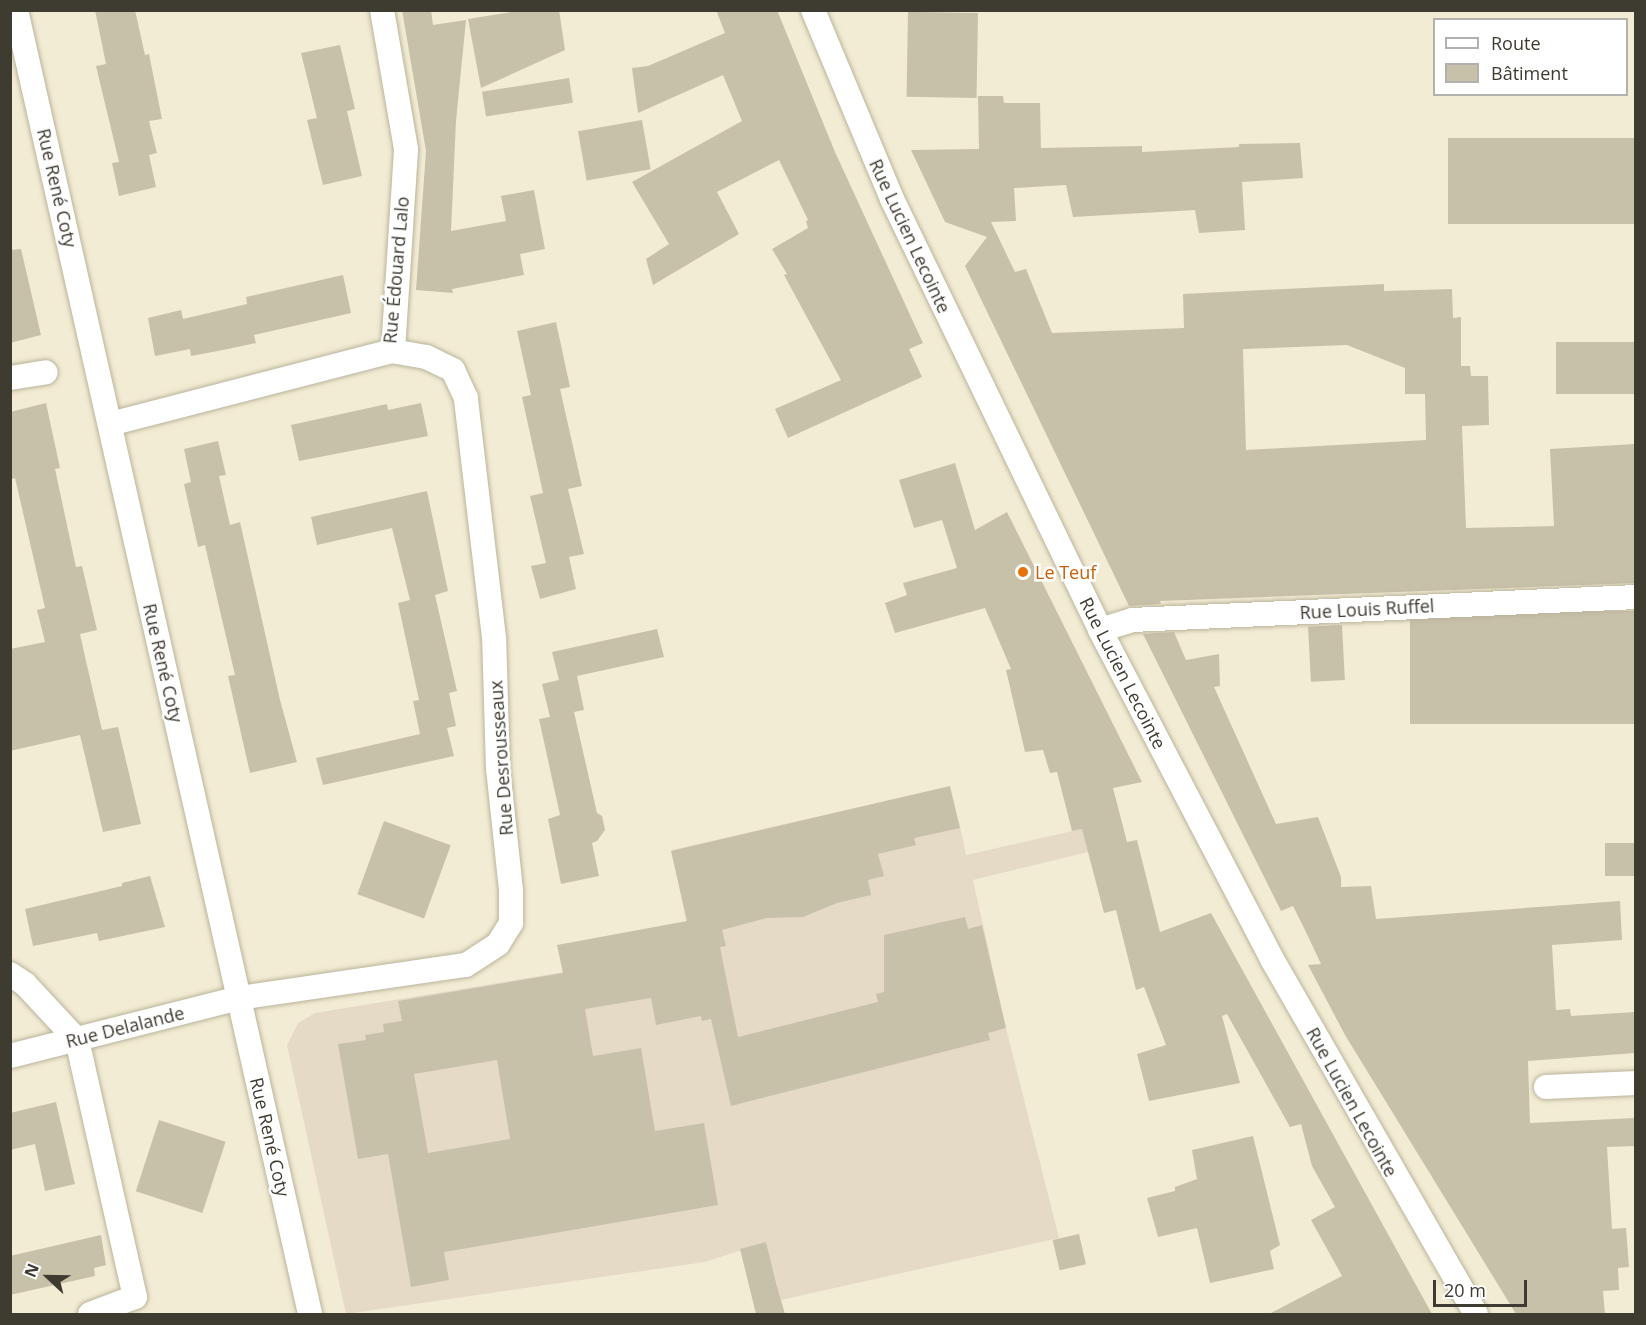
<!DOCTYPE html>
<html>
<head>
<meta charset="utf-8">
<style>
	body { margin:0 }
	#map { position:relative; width:1646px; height:1325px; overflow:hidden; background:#f3ecd4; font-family:"Open Sans",sans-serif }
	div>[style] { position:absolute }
	.education>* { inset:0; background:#e5dac6 }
	.building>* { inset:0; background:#c8c1a9; transform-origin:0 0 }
	.roads { filter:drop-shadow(0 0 2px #bab49c) drop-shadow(0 0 2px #bab49c) }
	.minor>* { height:24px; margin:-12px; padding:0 12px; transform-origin:12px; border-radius:12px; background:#fff }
	.dots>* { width:16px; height:16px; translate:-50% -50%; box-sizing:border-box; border:3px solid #fff; border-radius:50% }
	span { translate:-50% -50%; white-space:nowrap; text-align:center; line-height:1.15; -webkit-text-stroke:5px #fff; paint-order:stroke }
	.street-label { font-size:18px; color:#3e3b31 }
	.food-label { font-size:18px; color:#c56008 }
	.left { translate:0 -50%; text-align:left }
	.frame { position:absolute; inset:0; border:12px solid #3e3b31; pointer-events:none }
	.legend { position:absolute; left:1433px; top:18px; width:195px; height:78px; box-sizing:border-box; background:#fff; border:2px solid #b2b1ad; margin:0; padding:8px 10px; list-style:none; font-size:18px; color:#3e3b31 }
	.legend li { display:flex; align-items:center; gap:12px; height:30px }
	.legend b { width:30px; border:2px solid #b2b1ad }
	.north { position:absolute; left:18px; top:1247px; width:60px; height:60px; -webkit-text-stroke:4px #fff; paint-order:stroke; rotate:292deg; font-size:16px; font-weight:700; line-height:24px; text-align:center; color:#3e3b31 }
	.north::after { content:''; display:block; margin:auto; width:21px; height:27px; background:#3e3b31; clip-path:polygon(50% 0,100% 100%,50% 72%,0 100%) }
	.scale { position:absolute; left:1433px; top:1280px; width:94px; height:27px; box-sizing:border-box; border:3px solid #3e3b31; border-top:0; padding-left:8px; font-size:18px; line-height:21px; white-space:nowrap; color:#3e3b31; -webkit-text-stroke:4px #fff; paint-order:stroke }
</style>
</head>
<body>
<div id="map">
	<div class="education">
		<div style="clip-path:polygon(903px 797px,913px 832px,959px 822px,966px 855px,1112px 822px,1117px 845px,973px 880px,1006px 1028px,1059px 1238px,781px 1300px,766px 1242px,705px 1262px,346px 1314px,287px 1045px,298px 1023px,315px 1013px,692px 951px,672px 850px)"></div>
	</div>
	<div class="building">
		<div style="clip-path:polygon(95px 10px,135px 10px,145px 55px,149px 54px,162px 119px,149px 121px,157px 153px,149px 155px,156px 187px,119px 196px,112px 163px,119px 162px,96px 66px,106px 64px)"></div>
		<div style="clip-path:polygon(402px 10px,431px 10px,433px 25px,466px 20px,456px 121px,451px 231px,506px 221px,501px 196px,534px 190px,545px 249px,520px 254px,524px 275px,452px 289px,453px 293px,416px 290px,426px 151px)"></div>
		<div style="clip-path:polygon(524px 10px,559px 10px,565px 50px,481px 88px,468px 19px)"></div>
		<div style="clip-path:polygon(716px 10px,777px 10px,835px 152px,923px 343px,909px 349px,922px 377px,788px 438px,775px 409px,841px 380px,784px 275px,787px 274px,772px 249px,808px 228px,806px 221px,808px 220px,779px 160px,717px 192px,739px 234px,653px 285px,646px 259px,669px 244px,632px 182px,742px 121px,723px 75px,638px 113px,632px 68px,648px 66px,725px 33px)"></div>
		<div style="left:978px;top:13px;width:85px;height:70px;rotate:91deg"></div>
		<div style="clip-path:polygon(340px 45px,355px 109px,347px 111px,362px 176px,323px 185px,307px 120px,317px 118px,301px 53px)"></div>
		<div style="left:569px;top:78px;width:25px;height:88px;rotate:81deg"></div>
		<div style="clip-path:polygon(evenodd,978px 96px,1003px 96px,1004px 103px,1040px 103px,1041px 148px,1142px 146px,1142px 152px,1239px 147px,1239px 144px,1300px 143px,1303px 178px,1242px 182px,1245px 230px,1199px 233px,1195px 210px,1073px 217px,1066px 185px,1014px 188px,1016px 221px,991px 222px,1015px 272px,1026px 269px,1052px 333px,1184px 328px,1183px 294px,1384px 284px,1384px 291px,1452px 289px,1453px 318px,1461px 317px,1461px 366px,1470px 366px,1471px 376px,1488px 376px,1489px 425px,1462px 426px,1466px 528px,1554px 526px,1550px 449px,1635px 444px,1635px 583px,1160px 601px,1161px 604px,1129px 606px,965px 266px,987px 237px,945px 222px,911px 150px,979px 149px,978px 96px,1347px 345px,1405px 368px,1405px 394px,1425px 394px,1426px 440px,1246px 450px,1243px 349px,1347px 345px)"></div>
		<div style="left:642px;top:120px;width:50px;height:65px;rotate:80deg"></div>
		<div style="left:1635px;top:138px;width:86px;height:187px;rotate:90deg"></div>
		<div style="clip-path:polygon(21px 249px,41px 335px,10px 343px,10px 250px)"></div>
		<div style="clip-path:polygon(343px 275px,351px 313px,254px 335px,256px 343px,223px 350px,191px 356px,190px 349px,155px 356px,148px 318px,181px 310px,183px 319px,247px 304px,246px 297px)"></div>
		<div style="clip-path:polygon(556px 322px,570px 387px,560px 389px,582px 486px,568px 489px,584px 554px,569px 557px,576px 589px,540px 599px,531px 566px,546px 563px,530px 496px,543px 493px,522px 397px,531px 395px,517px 331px)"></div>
		<div style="left:1635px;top:342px;width:52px;height:79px;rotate:90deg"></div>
		<div style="clip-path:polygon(46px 403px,60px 468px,55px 469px,76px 567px,82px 566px,97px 630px,80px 634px,86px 661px,102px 730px,118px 727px,141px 824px,103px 832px,80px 735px,10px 751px,10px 649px,45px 642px,37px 610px,45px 608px,15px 478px,10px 480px,10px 412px)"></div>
		<div style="clip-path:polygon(421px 403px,428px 436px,299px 461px,291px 425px,387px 404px,388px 410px)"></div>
		<div style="clip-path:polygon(218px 441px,226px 475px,219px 476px,230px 525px,240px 522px,280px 700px,297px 762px,250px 773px,228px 676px,235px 675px,220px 611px,205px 545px,198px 547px,184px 484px,191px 482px,184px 449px)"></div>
		<div style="clip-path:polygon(955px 463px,975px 530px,1007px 512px,1142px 782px,1113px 788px,1127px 842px,1137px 840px,1160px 932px,1211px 913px,1432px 1314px,1269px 1314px,1342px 1276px,1311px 1220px,1335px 1207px,1312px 1166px,1301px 1124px,1290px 1127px,1227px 1014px,1222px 1016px,1240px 1083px,1149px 1101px,1137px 1054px,1166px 1045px,1144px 987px,1136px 990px,1116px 910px,1104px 913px,1082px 829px,1072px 831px,1057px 772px,1050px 773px,1043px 750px,1025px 752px,1006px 670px,1011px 669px,985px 608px,895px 633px,885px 603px,907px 595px,903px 583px,957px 568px,942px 520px,914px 528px,899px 480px)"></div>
		<div style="clip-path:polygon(427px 491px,448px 591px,435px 595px,457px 691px,449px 693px,456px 726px,447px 728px,454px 756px,323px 785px,316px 758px,420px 734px,413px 701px,419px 700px,398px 603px,410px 600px,392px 528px,317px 545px,311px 517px)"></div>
		<div style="left:1635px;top:611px;width:113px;height:225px;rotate:90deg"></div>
		<div style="left:1342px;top:625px;width:55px;height:34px;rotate:87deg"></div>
		<div style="clip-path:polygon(657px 629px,664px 657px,577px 676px,584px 710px,574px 712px,597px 813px,602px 816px,605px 830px,597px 841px,592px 843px,599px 876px,561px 884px,548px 819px,560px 815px,539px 719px,550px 717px,542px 684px,559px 680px,552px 652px)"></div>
		<div style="clip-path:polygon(1174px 632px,1186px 660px,1219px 654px,1220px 686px,1214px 687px,1276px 824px,1318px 817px,1341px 877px,1341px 887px,1371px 886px,1376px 919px,1620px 901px,1622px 940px,1552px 945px,1556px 1010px,1570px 1009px,1571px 1016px,1635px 1012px,1635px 1053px,1528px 1061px,1530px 1123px,1635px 1118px,1635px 1146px,1607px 1147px,1612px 1229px,1626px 1228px,1629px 1267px,1618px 1268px,1619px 1290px,1603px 1291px,1605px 1314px,1516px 1314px,1345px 1035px,1308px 965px,1321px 964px,1305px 930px,1293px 906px,1281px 911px,1143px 634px)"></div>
		<div style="clip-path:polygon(evenodd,950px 786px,960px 828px,914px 838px,916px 845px,878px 854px,884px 876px,868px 880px,871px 895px,837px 903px,803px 917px,767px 918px,722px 930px,726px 946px,720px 947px,738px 1037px,878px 1002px,876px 994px,884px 992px,884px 935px,965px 917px,968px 929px,982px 925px,1006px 1028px,988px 1033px,990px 1040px,731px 1106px,711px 1019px,702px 1021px,701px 1016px,656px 1025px,651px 998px,585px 1009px,593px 1056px,641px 1048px,655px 1131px,704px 1123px,718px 1205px,444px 1252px,449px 1280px,411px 1287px,388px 1154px,358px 1159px,338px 1044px,366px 1040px,365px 1035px,384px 1032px,383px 1024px,402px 1021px,398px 1001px,563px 973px,557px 945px,687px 921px,671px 851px,950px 786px,497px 1060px,510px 1139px,428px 1153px,414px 1074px,497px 1060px)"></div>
		<div style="left:384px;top:821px;width:71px;height:78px;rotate:20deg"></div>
		<div style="left:1635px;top:843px;width:33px;height:30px;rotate:90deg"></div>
		<div style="clip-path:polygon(150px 876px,165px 927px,99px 941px,97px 933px,33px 946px,25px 909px,122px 886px,122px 883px)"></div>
		<div style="clip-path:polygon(56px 1102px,75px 1184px,45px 1191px,35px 1144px,10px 1150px,10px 1113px)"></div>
		<div style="left:159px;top:1120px;width:70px;height:75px;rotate:18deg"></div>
		<div style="clip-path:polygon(1253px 1136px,1280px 1245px,1270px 1251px,1274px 1269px,1210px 1283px,1197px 1228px,1158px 1237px,1147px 1198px,1175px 1191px,1175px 1187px,1197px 1179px,1192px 1150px)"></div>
		<div style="left:1079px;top:1234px;width:31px;height:27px;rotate:77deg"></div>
		<div style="clip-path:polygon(101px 1235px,106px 1265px,94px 1268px,95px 1276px,10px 1295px,10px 1256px)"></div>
		<div style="clip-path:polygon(766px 1242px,777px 1286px,785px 1314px,756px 1314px,740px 1249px)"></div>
	</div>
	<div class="roads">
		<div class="minor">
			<div style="left:16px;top:10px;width:1337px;rotate:77.29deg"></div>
			<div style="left:813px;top:10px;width:205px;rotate:67.3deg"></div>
			<div style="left:892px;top:199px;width:479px;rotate:64.2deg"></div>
			<div style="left:1100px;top:630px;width:373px;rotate:62.4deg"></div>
			<div style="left:1273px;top:961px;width:407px;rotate:60.1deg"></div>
			<div style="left:10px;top:378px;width:36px;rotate:-9deg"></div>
			<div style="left:110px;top:424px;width:292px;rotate:-14.5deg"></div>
			<div style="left:393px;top:351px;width:202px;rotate:-86.3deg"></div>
			<div style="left:406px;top:149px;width:141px;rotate:-99.8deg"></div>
			<div style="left:1100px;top:630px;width:34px;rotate:-17deg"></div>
			<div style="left:1132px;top:620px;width:505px;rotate:-2.61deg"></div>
			<div style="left:10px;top:974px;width:18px;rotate:34deg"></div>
			<div style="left:25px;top:984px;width:76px;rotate:47.1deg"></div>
			<div style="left:77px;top:1040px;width:23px;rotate:77deg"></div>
			<div style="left:82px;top:1062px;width:241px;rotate:77.3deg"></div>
			<div style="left:135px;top:1297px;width:48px;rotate:159.3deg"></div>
			<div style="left:10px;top:1056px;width:236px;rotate:-14.2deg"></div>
			<div style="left:239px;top:998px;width:229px;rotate:-8.3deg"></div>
			<div style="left:466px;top:965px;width:38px;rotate:-33deg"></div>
			<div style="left:498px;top:944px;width:25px;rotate:-58deg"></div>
			<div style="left:511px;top:923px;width:33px;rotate:-90deg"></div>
			<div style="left:511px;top:890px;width:122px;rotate:-96.1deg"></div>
			<div style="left:498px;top:769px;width:131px;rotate:-91.7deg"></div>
			<div style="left:494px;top:638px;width:242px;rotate:-96.7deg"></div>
			<div style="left:466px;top:398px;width:31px;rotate:-115deg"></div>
			<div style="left:453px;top:370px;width:30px;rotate:-154deg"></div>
			<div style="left:426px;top:357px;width:34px;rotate:-170deg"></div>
			<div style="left:1546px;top:1087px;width:90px;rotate:-2.5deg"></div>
		</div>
	</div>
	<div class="dots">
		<div style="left:1023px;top:572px;background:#e8710a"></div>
	</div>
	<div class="street-label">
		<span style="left:57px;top:188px;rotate:77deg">Rue René Coty</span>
		<span style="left:910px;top:236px;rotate:65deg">Rue Lucien Lecointe</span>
		<span style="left:396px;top:270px;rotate:-85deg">Rue Édouard Lalo</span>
		<span style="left:1367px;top:609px;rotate:-3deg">Rue Louis Ruffel</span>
		<span style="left:163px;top:663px;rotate:77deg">Rue René Coty</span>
		<span style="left:1123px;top:673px;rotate:63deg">Rue Lucien Lecointe</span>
		<span style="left:501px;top:758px;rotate:-94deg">Rue Desrousseaux</span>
		<span style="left:125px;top:1027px;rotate:-14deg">Rue Delalande</span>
		<span style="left:1352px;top:1102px;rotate:61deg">Rue Lucien Lecointe</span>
		<span style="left:270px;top:1137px;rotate:77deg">Rue René Coty</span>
	</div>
	<div class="food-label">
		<span class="left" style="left:1035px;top:572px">Le Teuf</span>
	</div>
	<div class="frame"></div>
	<ul class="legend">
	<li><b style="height:8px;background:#fff"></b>Route</li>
	<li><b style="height:16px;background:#c8c1a9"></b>Bâtiment</li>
	</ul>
	<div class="north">N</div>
	<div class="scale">20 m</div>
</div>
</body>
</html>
